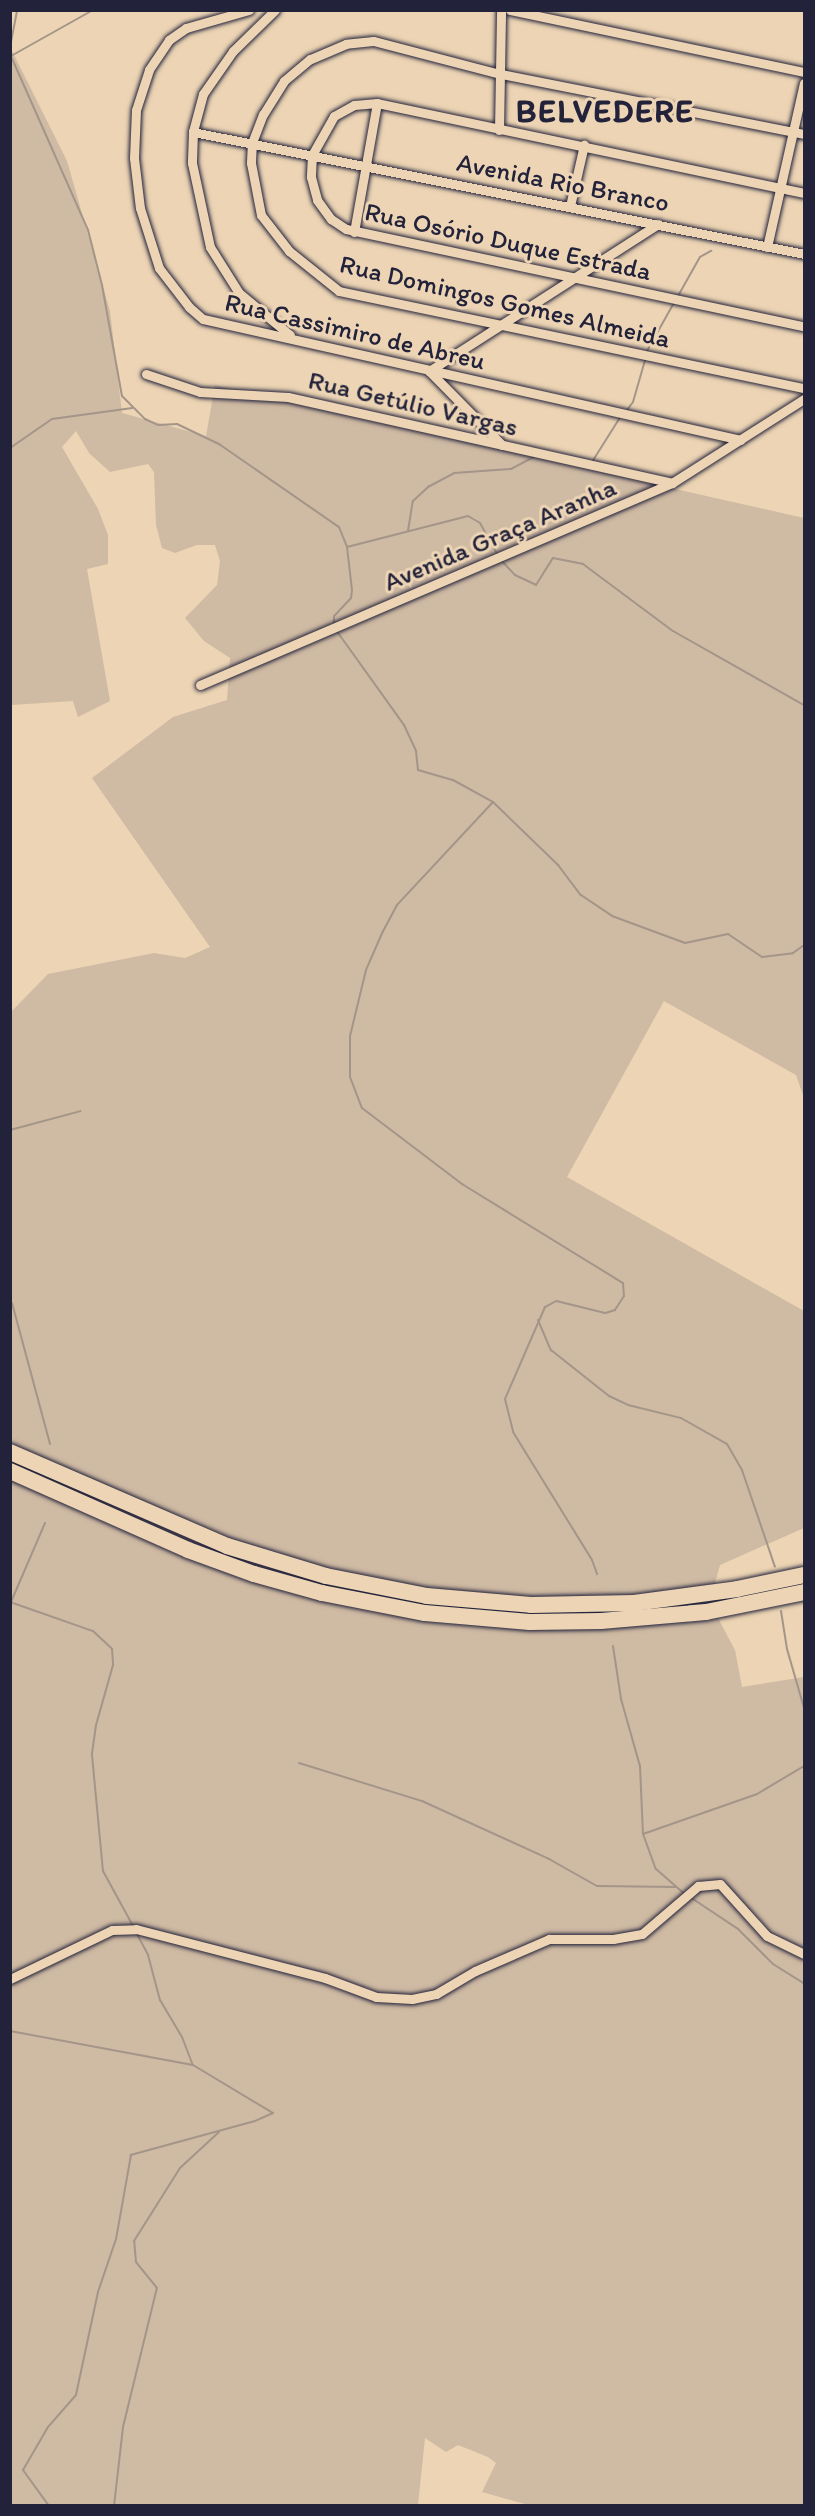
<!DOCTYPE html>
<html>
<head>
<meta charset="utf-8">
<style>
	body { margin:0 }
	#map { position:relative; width:815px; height:2516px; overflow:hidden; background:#ecd4b4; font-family:Itim,sans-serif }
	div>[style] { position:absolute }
	.green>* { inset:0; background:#cfbaa3 }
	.stream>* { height:2px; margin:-1px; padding:0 1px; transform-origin:1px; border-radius:1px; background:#a49589 }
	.roads { filter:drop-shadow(0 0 2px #22223b) drop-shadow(0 0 2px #22223b) }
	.street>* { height:9px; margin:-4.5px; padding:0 4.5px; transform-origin:4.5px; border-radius:4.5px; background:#ecd4b4 }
	.highway>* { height:16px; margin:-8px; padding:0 8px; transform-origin:8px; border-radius:8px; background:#ecd4b4 }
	span { translate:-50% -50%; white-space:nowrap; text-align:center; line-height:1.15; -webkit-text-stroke:6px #ecd4b4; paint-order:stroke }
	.street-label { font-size:26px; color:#22223b }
	.district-label { font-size:32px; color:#22223b; font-weight:700; letter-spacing:1.5px }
	.frame { position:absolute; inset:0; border:12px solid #22223b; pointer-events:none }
</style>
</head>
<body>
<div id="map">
	<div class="green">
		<div style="clip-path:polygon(11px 49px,67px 161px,110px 311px,122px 413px,206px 436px,215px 385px,804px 518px,804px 1098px,796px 1075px,664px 1001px,567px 1177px,804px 1311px,804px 1528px,720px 1565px,712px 1594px,720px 1622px,735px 1650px,742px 1687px,804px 1677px,804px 2505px,528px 2505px,482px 2492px,496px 2463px,488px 2457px,458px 2445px,446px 2452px,425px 2438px,418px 2505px,11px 2505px,11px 1012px,48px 974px,154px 953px,185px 958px,210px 947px,92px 778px,173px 717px,227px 700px,230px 658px,204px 641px,185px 618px,217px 585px,220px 561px,215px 545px,197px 545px,175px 553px,162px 548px,156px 525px,154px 472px,148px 464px,110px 472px,89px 453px,76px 431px,62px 447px,98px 509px,108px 535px,108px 564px,87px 569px,110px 701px,78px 717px,73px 701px,11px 705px)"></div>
	</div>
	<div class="stream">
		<div style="left:10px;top:47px;width:38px;rotate:-79deg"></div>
		<div style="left:10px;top:54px;width:193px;rotate:66.1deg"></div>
		<div style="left:88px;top:230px;width:57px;rotate:75.7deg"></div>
		<div style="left:102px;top:285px;width:113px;rotate:79.8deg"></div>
		<div style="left:122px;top:396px;width:33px;rotate:45deg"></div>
		<div style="left:145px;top:419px;width:14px;rotate:25deg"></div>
		<div style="left:158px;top:425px;width:19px;rotate:-3deg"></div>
		<div style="left:177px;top:424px;width:47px;rotate:25.5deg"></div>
		<div style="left:219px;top:444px;width:146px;rotate:34.7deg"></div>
		<div style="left:339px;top:527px;width:22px;rotate:68deg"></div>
		<div style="left:347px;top:547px;width:43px;rotate:83.4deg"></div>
		<div style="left:352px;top:590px;width:8px;rotate:97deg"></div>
		<div style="left:351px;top:598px;width:25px;rotate:133deg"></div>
		<div style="left:334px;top:616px;width:9px;rotate:90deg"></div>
		<div style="left:11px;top:56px;width:94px;rotate:-29.3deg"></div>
		<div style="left:678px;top:296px;width:45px;rotate:-60.6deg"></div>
		<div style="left:700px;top:257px;width:13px;rotate:-29deg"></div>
		<div style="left:647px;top:351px;width:57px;rotate:-60.8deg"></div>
		<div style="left:627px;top:410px;width:10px;rotate:-53deg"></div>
		<div style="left:633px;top:402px;width:47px;rotate:-73.9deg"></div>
		<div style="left:10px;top:448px;width:51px;rotate:-34.6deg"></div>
		<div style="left:52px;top:419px;width:81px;rotate:-7.8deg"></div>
		<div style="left:592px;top:462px;width:54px;rotate:-57.8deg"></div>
		<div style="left:408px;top:531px;width:30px;rotate:-81deg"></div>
		<div style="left:413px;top:501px;width:21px;rotate:-43deg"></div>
		<div style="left:428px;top:487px;width:30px;rotate:-28deg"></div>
		<div style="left:454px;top:473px;width:57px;rotate:-4deg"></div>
		<div style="left:511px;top:469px;width:27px;rotate:-28deg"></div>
		<div style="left:347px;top:547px;width:125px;rotate:-14.4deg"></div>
		<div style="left:468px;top:516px;width:14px;rotate:30deg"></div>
		<div style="left:480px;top:523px;width:35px;rotate:61deg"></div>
		<div style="left:500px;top:559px;width:22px;rotate:47deg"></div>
		<div style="left:515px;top:575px;width:23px;rotate:25deg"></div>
		<div style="left:536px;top:585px;width:32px;rotate:-58deg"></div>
		<div style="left:553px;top:558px;width:31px;rotate:11deg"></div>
		<div style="left:583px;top:564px;width:112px;rotate:36.7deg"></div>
		<div style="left:673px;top:631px;width:150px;rotate:29.5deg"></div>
		<div style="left:336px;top:630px;width:117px;rotate:54.4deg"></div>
		<div style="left:404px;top:725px;width:29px;rotate:65deg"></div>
		<div style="left:416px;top:751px;width:19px;rotate:84deg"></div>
		<div style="left:418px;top:770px;width:36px;rotate:16deg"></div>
		<div style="left:453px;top:780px;width:46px;rotate:28.8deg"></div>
		<div style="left:493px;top:802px;width:91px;rotate:44.1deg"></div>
		<div style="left:558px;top:865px;width:38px;rotate:53deg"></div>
		<div style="left:581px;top:895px;width:37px;rotate:34deg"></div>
		<div style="left:612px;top:916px;width:78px;rotate:20.3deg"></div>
		<div style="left:685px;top:943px;width:44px;rotate:-11.8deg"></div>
		<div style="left:728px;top:934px;width:41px;rotate:34.1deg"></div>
		<div style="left:762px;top:957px;width:31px;rotate:-7deg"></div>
		<div style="left:793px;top:953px;width:14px;rotate:-36deg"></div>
		<div style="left:493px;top:802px;width:141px;rotate:133deg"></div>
		<div style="left:397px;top:905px;width:30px;rotate:118deg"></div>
		<div style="left:383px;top:931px;width:43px;rotate:113.6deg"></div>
		<div style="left:366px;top:970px;width:68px;rotate:103.6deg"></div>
		<div style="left:350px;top:1036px;width:41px;rotate:90deg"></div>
		<div style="left:350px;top:1077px;width:33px;rotate:69deg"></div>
		<div style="left:362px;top:1108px;width:126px;rotate:37.2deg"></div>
		<div style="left:462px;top:1184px;width:189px;rotate:31.6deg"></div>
		<div style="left:623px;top:1283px;width:13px;rotate:86deg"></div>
		<div style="left:624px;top:1296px;width:17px;rotate:123deg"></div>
		<div style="left:615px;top:1310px;width:10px;rotate:163deg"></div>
		<div style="left:605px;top:1313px;width:50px;rotate:-166.2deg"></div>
		<div style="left:556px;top:1301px;width:13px;rotate:151deg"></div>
		<div style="left:545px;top:1307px;width:100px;rotate:113.5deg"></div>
		<div style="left:505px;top:1399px;width:34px;rotate:76deg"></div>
		<div style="left:513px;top:1432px;width:150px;rotate:58.3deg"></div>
		<div style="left:592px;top:1560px;width:15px;rotate:70deg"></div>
		<div style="left:10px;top:1130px;width:73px;rotate:-15deg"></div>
		<div style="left:12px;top:1303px;width:146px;rotate:74.9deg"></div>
		<div style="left:538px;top:1320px;width:33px;rotate:67deg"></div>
		<div style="left:551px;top:1350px;width:74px;rotate:38.4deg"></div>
		<div style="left:609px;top:1396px;width:21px;rotate:25deg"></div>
		<div style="left:628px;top:1405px;width:55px;rotate:13.8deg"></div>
		<div style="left:681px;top:1418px;width:53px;rotate:29.5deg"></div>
		<div style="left:727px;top:1444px;width:30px;rotate:60deg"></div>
		<div style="left:742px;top:1470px;width:102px;rotate:71.2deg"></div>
		<div style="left:10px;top:1602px;width:88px;rotate:19.3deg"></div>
		<div style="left:93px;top:1631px;width:26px;rotate:43deg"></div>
		<div style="left:112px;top:1649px;width:16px;rotate:86deg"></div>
		<div style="left:113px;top:1665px;width:62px;rotate:105.8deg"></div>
		<div style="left:96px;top:1725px;width:30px;rotate:98deg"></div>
		<div style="left:92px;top:1755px;width:117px;rotate:84.6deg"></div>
		<div style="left:103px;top:1871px;width:63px;rotate:61.4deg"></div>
		<div style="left:11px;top:1602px;width:86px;rotate:-66.7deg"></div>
		<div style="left:781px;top:1611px;width:38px;rotate:81deg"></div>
		<div style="left:787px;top:1649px;width:61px;rotate:73.9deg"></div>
		<div style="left:613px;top:1646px;width:54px;rotate:81.4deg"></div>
		<div style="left:621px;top:1699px;width:70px;rotate:74.2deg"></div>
		<div style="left:640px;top:1766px;width:68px;rotate:87.5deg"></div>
		<div style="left:643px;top:1834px;width:37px;rotate:70deg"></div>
		<div style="left:656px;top:1869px;width:38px;rotate:41deg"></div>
		<div style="left:299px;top:1763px;width:129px;rotate:17.2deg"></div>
		<div style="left:422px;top:1801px;width:140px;rotate:24.5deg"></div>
		<div style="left:549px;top:1859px;width:55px;rotate:29.4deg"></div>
		<div style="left:597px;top:1886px;width:79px;rotate:0.7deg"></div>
		<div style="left:643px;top:1834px;width:121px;rotate:-19.3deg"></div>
		<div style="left:757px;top:1794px;width:55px;rotate:-30.8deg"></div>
		<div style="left:690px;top:1897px;width:58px;rotate:33.7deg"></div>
		<div style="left:738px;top:1929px;width:49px;rotate:45deg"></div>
		<div style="left:773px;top:1964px;width:36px;rotate:32deg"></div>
		<div style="left:137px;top:1934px;width:24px;rotate:62deg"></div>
		<div style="left:148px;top:1955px;width:47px;rotate:75.1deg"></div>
		<div style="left:160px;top:2000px;width:43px;rotate:59.3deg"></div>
		<div style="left:182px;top:2037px;width:30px;rotate:69deg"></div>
		<div style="left:10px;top:2031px;width:186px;rotate:10.5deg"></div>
		<div style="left:193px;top:2065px;width:93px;rotate:31deg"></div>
		<div style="left:273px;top:2113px;width:20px;rotate:156deg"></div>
		<div style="left:255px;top:2121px;width:129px;rotate:164.7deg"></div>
		<div style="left:131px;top:2155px;width:85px;rotate:100.1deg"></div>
		<div style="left:116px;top:2239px;width:56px;rotate:108.8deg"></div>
		<div style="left:98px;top:2292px;width:105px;rotate:102.1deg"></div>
		<div style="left:76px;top:2395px;width:43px;rotate:131.2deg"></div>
		<div style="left:48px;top:2427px;width:50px;rotate:120.2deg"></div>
		<div style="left:23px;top:2470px;width:44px;rotate:54.2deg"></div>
		<div style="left:114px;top:2506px;width:80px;rotate:-83.5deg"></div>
		<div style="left:123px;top:2427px;width:143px;rotate:-76.3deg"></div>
		<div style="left:157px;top:2288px;width:33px;rotate:-129deg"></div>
		<div style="left:136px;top:2262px;width:21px;rotate:-95deg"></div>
		<div style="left:134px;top:2241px;width:86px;rotate:-57.8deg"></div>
		<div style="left:180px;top:2168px;width:53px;rotate:-42.7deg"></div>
	</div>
	<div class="roads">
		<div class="street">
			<div style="left:249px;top:10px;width:66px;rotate:164.1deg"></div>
			<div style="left:186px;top:28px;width:21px;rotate:145deg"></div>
			<div style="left:169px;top:40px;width:36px;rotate:124deg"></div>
			<div style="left:149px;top:70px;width:42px;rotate:108deg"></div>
			<div style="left:136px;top:110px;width:48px;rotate:92.4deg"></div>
			<div style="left:134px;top:158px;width:50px;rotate:83.2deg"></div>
			<div style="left:140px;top:208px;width:63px;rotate:72.4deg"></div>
			<div style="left:159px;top:268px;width:49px;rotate:52.4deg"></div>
			<div style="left:189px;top:307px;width:18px;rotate:41deg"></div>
			<div style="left:203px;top:319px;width:551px;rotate:12.68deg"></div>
			<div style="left:275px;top:10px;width:59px;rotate:135.7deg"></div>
			<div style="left:233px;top:51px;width:52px;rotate:124.9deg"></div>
			<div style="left:203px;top:94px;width:39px;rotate:105deg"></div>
			<div style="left:193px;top:132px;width:31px;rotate:92deg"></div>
			<div style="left:192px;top:163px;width:86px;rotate:77.9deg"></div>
			<div style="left:210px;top:247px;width:54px;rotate:57.8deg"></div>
			<div style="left:239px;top:293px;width:66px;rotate:39.5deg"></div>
			<div style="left:510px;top:10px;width:300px;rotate:11.9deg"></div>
			<div style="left:499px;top:130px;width:120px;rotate:-89deg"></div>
			<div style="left:193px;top:132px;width:623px;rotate:11.29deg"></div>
			<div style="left:804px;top:134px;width:310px;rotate:-168.8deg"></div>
			<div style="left:500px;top:74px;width:131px;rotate:-165.4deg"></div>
			<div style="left:373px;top:41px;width:27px;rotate:174deg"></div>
			<div style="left:346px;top:44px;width:39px;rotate:157deg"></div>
			<div style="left:310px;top:59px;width:34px;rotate:140deg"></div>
			<div style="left:284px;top:81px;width:39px;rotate:122deg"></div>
			<div style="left:263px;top:114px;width:30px;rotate:111deg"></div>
			<div style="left:252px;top:142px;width:21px;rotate:93deg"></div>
			<div style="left:251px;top:163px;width:53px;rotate:79.1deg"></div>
			<div style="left:261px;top:215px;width:46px;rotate:52.1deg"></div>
			<div style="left:289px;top:251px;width:64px;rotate:38.7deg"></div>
			<div style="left:339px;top:291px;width:475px;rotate:11.8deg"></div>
			<div style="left:804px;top:193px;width:436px;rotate:-168.1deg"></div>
			<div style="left:377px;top:103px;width:23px;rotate:175deg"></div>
			<div style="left:354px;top:105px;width:23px;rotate:151deg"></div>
			<div style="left:334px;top:116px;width:45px;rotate:119.4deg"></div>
			<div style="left:312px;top:155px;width:22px;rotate:93deg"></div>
			<div style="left:311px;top:177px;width:24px;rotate:75deg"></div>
			<div style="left:317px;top:200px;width:24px;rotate:54deg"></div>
			<div style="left:331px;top:219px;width:18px;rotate:34deg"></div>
			<div style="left:346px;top:229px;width:468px;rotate:12deg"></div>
			<div style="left:570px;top:206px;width:63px;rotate:-77.1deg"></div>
			<div style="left:354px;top:232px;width:131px;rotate:-79.9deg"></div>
			<div style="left:767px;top:247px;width:168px;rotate:-77.3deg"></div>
			<div style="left:146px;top:374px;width:57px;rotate:18.4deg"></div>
			<div style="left:200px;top:392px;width:88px;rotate:3.3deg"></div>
			<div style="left:288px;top:397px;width:394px;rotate:12.6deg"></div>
			<div style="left:502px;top:445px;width:104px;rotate:-134.6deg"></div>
			<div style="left:429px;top:371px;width:272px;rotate:-32.7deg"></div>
			<div style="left:200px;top:685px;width:513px;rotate:-23.17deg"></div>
			<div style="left:672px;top:483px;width:156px;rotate:-32.5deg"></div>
			<div style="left:10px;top:1979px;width:113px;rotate:-25.7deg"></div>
			<div style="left:112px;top:1930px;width:24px;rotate:-2deg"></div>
			<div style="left:136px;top:1929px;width:195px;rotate:14.5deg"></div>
			<div style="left:325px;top:1978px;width:54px;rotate:20.4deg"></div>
			<div style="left:376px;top:1997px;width:36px;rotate:3deg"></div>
			<div style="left:412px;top:1999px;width:25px;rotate:-12deg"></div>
			<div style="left:436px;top:1994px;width:45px;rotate:-30.5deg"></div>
			<div style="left:475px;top:1971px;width:81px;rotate:-23.4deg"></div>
			<div style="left:549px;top:1939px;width:64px"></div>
			<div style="left:613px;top:1939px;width:29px;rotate:-10deg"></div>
			<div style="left:642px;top:1934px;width:74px;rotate:-40.6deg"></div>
			<div style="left:698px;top:1886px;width:22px;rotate:-5deg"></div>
			<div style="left:720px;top:1884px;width:70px;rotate:47.9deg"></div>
			<div style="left:767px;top:1936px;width:41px;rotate:25.9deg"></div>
		</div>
		<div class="highway">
			<div style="left:10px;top:1452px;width:236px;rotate:23.4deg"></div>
			<div style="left:227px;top:1546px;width:103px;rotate:16.9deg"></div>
			<div style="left:326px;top:1576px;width:103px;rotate:11.2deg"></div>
			<div style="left:427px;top:1596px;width:104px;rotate:4.9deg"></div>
			<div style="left:531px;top:1605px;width:103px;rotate:-1.1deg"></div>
			<div style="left:634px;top:1603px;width:104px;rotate:-7.7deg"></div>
			<div style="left:737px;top:1589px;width:68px;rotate:-11.8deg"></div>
			<div style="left:10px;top:1471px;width:195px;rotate:23.9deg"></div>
			<div style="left:188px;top:1550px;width:70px;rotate:20deg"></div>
			<div style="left:254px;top:1574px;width:71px;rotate:15.6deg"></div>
			<div style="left:322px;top:1593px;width:105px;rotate:11deg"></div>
			<div style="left:425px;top:1613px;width:105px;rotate:4.9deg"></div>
			<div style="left:530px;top:1622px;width:71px;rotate:-0.8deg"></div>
			<div style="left:601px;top:1621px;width:105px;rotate:-4.9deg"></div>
			<div style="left:706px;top:1612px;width:100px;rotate:-11.5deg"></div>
		</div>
	</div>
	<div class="street-label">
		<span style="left:563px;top:183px;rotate:11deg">Avenida Rio Branco</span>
		<span style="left:508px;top:242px;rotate:12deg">Rua Osório Duque Estrada</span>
		<span style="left:505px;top:302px;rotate:13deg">Rua Domingos Gomes Almeida</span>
		<span style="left:355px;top:332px;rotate:13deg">Rua Cassimiro de Abreu</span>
		<span style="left:413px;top:404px;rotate:13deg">Rua Getúlio Vargas</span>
		<span style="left:500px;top:535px;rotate:-23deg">Avenida Graça Aranha</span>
	</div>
	<div class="district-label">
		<span style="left:605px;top:111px">BELVEDERE</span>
	</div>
	<div class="frame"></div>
</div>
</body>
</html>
